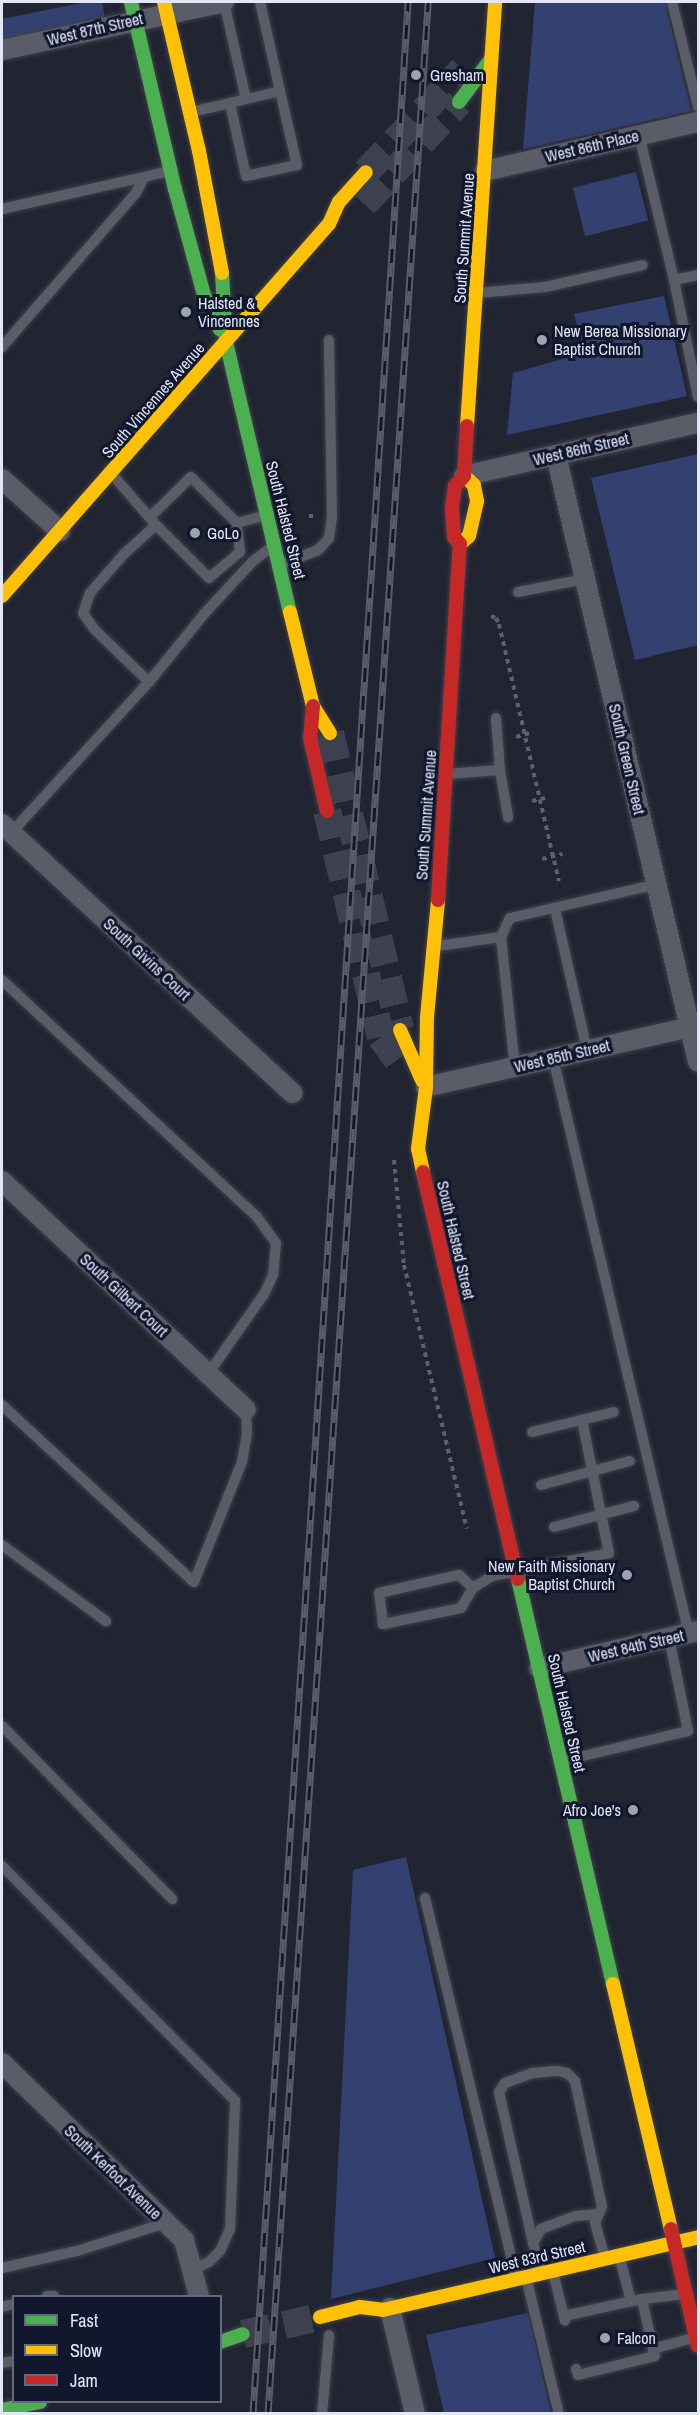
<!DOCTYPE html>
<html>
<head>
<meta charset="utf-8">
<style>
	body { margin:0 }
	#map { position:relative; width:700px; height:2415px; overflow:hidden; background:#212431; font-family:"Archivo Narrow",sans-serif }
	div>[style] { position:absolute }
	.green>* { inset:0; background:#334171; transform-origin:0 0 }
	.secondary-tunnel>* { height:28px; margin-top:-14px; transform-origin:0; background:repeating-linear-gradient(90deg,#3e414f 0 28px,transparent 0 42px) }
	.path>* { height:4px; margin-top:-2px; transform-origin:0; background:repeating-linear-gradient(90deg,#5e616c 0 4.5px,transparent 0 9px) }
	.roads { filter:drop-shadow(0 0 2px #3f414c) drop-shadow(0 0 2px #3f414c) }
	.lane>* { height:10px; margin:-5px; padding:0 5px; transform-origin:5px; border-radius:5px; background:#5a5d68 }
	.street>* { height:20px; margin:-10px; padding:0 10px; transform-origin:10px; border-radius:10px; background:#5a5d68 }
	.fast>* { height:14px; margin:-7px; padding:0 7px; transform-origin:7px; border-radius:7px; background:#4caf50 }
	.slow>* { height:14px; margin:-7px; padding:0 7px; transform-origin:7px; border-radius:7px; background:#ffc107 }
	.jam>* { height:14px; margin:-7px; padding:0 7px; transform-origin:7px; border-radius:7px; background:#c62828 }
	.rail>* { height:7px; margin-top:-3.5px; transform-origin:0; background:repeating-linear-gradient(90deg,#11172d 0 14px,#5a5d68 0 28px); box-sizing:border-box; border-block:2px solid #5a5d68 }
	.dots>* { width:16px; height:16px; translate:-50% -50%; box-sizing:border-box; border:3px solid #11172d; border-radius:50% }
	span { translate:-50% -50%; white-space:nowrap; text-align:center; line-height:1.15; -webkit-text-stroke:6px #11172d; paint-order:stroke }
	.street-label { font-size:16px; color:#e1e7f6 }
	.poi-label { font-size:16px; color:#e1e7f6 }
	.left { translate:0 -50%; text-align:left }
	.right { translate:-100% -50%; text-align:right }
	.frame { position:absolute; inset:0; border:3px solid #e1e7f6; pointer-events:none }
	.legend { position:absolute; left:12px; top:2295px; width:210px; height:108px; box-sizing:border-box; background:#11172d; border:2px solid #646a7d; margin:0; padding:8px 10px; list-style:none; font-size:18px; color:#e1e7f6 }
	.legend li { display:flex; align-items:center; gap:12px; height:30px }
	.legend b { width:30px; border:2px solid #646a7d }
</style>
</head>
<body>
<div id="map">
	<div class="green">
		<div style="clip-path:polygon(86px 2px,102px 2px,105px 18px,2px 40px,2px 19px)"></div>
		<div style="clip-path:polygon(535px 2px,665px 2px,691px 111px,523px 149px)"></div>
		<div style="left:636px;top:172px;width:50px;height:65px;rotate:76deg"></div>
		<div style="clip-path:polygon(664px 296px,687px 396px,507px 435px,513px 373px,584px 353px,574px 314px)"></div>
		<div style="clip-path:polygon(698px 454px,698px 645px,635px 660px,591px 478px)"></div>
		<div style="clip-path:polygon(406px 1857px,495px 2258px,331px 2299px,353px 1870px)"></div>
		<div style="clip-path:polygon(528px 2313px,551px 2413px,444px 2413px,426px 2335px)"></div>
	</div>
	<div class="secondary-tunnel">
		<div style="left:366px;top:172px;width:141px;rotate:-46.7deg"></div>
		<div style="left:364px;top:204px;width:139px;rotate:-47deg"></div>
		<div style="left:330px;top:733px;width:305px;rotate:76.7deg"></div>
		<div style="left:327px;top:811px;width:232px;rotate:76.6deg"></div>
		<div style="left:381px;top:1037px;width:31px;rotate:54deg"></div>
		<div style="left:243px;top:2334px;width:79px;rotate:-12.4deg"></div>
	</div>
	<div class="path">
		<div style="left:309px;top:516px;width:9px"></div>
		<div style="left:491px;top:616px;width:5px;rotate:22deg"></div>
		<div style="left:496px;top:618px;width:7px;rotate:63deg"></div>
		<div style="left:499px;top:624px;width:264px;rotate:76.9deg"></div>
		<div style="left:516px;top:737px;width:18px;rotate:-16deg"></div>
		<div style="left:532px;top:801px;width:17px;rotate:-13deg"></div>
		<div style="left:542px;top:859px;width:21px;rotate:-14deg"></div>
		<div style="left:394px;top:1160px;width:105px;rotate:84.6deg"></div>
		<div style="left:404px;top:1265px;width:271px;rotate:76.6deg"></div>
	</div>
	<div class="roads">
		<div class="lane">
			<div style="left:224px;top:2px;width:99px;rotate:77.2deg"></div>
			<div style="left:260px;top:2px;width:91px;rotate:77.3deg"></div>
			<div style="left:672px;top:2px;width:108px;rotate:76.1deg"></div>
			<div style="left:190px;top:112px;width:24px;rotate:-12deg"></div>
			<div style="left:213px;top:107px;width:69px;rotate:-13.4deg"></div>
			<div style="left:280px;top:91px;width:76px;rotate:77.1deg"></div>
			<div style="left:297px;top:165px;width:52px;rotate:167.8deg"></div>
			<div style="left:246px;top:176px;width:75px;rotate:-102.4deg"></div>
			<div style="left:639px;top:135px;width:149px;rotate:76.4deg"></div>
			<div style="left:674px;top:280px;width:119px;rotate:78.4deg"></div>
			<div style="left:2px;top:209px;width:173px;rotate:-12.7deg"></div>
			<div style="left:674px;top:280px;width:25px;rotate:-12deg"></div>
			<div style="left:477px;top:293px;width:68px;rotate:-5deg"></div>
			<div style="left:545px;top:287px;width:100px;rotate:-12.7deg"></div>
			<div style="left:2px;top:347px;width:204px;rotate:-49deg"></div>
			<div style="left:136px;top:193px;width:18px;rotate:-63deg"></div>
			<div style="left:111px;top:473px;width:69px;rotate:49.1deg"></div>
			<div style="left:156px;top:525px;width:43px;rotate:137.8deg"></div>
			<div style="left:124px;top:554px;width:52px;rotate:131.1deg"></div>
			<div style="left:90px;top:593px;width:21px;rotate:109deg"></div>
			<div style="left:83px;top:613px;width:19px;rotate:55deg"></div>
			<div style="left:94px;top:629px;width:76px;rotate:43.9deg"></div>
			<div style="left:150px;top:517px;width:57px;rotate:-44.3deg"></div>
			<div style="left:191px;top:477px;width:65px;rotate:45deg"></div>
			<div style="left:237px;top:523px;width:31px;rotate:-15deg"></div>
			<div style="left:156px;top:525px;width:75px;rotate:45deg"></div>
			<div style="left:209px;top:578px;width:40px;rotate:-40deg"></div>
			<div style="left:240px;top:552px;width:29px;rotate:-96deg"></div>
			<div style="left:280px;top:565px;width:41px;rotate:-21.5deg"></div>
			<div style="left:318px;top:550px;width:16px;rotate:-47deg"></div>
			<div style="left:329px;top:538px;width:22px;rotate:-82deg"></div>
			<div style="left:332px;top:516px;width:176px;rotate:-91deg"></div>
			<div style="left:518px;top:592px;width:68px;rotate:-11deg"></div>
			<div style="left:496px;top:718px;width:52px;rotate:85.6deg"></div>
			<div style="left:446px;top:774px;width:54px;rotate:-4.2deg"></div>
			<div style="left:500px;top:770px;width:48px;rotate:80.3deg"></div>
			<div style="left:11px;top:833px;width:205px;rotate:-47.6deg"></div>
			<div style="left:149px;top:682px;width:87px;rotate:-51deg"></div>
			<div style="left:204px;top:614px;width:72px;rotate:-47.2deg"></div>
			<div style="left:253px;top:561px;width:25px;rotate:-37deg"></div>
			<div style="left:555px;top:909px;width:145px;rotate:77.2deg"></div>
			<div style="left:501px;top:937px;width:21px;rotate:-65deg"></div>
			<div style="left:510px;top:918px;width:151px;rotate:-13deg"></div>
			<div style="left:437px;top:946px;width:65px;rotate:-8deg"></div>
			<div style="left:501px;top:937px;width:131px;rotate:83.9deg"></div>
			<div style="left:2px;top:980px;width:348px;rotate:42.9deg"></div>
			<div style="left:257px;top:1217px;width:32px;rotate:54deg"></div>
			<div style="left:276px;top:1243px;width:32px;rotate:95deg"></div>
			<div style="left:273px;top:1275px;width:21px;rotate:115deg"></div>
			<div style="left:264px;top:1294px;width:98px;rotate:125deg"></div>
			<div style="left:553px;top:1058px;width:592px;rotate:76.72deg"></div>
			<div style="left:2px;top:1405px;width:261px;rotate:42.7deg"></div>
			<div style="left:194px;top:1582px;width:129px;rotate:-68.2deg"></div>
			<div style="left:242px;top:1462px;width:28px;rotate:-80deg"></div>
			<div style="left:247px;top:1434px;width:25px;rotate:-92deg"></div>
			<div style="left:532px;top:1432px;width:84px;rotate:-13.7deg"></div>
			<div style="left:541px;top:1485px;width:92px;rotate:-15.1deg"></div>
			<div style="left:554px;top:1527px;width:83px;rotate:-14.7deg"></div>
			<div style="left:2px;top:1545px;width:129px;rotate:36.2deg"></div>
			<div style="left:473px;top:1588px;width:23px;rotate:121deg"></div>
			<div style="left:461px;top:1608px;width:80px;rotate:168.4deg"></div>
			<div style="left:383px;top:1624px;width:31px;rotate:-97deg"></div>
			<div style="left:379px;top:1593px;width:82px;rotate:-12.7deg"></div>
			<div style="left:459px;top:1575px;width:19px;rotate:43deg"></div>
			<div style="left:473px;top:1588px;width:22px;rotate:-32deg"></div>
			<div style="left:492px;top:1576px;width:119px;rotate:-11.1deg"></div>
			<div style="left:609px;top:1553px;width:136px;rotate:-101.5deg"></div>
			<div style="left:2px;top:1726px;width:243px;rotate:45.5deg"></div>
			<div style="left:562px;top:1761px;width:130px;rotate:-13.4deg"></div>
			<div style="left:688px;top:1731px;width:95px;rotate:-101.5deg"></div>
			<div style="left:2px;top:1866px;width:331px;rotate:45.2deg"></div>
			<div style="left:235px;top:2101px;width:128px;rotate:92.2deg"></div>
			<div style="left:230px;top:2229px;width:24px;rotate:114deg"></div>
			<div style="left:220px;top:2251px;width:16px;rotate:135deg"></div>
			<div style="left:209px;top:2262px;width:17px;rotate:156deg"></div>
			<div style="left:425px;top:1898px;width:390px;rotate:76.5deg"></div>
			<div style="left:533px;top:2243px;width:155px;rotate:-102.7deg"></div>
			<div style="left:499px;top:2092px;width:11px;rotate:-56deg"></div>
			<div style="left:505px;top:2083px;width:30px;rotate:-20deg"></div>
			<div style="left:533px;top:2073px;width:25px;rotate:-5deg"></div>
			<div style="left:558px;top:2071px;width:9px;rotate:13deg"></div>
			<div style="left:567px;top:2073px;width:11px;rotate:45deg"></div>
			<div style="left:575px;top:2081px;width:129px;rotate:77.9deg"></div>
			<div style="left:602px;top:2207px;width:17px;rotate:114deg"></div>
			<div style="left:595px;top:2223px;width:36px;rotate:74deg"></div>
			<div style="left:619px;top:2255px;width:48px;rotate:75.4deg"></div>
			<div style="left:2px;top:2268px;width:77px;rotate:-12.8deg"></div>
			<div style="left:77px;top:2251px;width:93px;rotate:-17.5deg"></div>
			<div style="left:553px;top:2272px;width:50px;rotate:76.2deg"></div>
			<div style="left:541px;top:2273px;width:31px;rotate:-105deg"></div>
			<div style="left:533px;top:2243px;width:16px;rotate:-60deg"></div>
			<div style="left:541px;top:2229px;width:36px;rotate:-21deg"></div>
			<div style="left:575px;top:2216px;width:24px;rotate:-5deg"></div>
			<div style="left:526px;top:2277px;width:141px;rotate:76.5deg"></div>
			<div style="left:47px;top:2296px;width:7px"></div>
			<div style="left:642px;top:2299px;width:51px;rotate:77.6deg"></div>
			<div style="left:2px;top:2307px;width:12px;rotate:-14deg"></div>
			<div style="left:564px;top:2316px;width:80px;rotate:-12.3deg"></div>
			<div style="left:642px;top:2299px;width:44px;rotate:-6.5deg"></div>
			<div style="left:2px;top:2363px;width:12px;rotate:-9deg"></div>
			<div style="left:576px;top:2369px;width:6px;rotate:72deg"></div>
			<div style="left:578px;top:2375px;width:79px;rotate:-13.9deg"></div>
			<div style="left:655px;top:2356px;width:7px;rotate:-106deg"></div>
			<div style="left:653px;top:2349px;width:45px;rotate:-15.6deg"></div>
			<div style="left:322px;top:2414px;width:79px;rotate:-84.9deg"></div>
		</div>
		<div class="street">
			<div style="left:2px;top:50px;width:227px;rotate:-12.2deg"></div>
			<div style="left:485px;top:171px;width:219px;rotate:-13deg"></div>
			<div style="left:556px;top:455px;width:623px;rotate:76.83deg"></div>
			<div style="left:464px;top:476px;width:240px;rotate:-12.8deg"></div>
			<div style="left:2px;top:479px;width:78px;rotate:41.9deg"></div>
			<div style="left:2px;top:824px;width:396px;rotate:42.8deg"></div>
			<div style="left:426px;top:1087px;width:279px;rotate:-12.8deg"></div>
			<div style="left:2px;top:1181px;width:334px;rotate:43.1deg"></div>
			<div style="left:539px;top:1668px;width:163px;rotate:-13.1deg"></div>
			<div style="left:2px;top:2063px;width:254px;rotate:44.2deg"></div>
			<div style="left:184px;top:2240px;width:58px;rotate:75deg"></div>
			<div style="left:390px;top:2308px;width:109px;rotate:76.7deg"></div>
		</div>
		<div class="fast">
			<div style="left:131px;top:2px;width:192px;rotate:76.8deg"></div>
			<div style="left:175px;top:189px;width:110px;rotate:74.7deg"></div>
			<div style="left:204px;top:295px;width:38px;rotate:65deg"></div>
			<div style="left:459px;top:102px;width:54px;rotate:-53.3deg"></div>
			<div style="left:222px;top:273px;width:69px;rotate:86.7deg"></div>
			<div style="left:226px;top:342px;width:277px;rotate:76.7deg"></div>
			<div style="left:518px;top:1579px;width:416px;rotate:76.8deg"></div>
			<div style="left:220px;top:2342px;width:24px;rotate:-19deg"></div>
			<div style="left:2px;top:2410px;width:39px;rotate:-12deg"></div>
		</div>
		<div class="slow">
			<div style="left:164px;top:2px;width:153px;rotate:76.8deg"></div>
			<div style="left:199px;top:151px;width:124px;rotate:79.3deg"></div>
			<div style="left:467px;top:426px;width:425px;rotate:-86.2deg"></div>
			<div style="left:460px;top:544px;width:12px;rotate:-42deg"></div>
			<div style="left:469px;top:536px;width:36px;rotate:-77deg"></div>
			<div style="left:477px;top:501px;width:16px;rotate:-101deg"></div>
			<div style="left:474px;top:485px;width:13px;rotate:-138deg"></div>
			<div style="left:2px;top:596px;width:495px;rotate:-48.7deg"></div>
			<div style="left:329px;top:224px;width:24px;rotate:-66deg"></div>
			<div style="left:339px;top:202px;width:40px;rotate:-48deg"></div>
			<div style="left:290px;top:612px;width:97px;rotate:76.3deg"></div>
			<div style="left:313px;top:706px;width:32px;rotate:58deg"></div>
			<div style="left:400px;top:1030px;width:55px;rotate:66.3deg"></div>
			<div style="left:423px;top:1172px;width:24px;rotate:-102deg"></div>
			<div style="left:418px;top:1149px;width:63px;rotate:-82.6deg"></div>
			<div style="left:426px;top:1087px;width:70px;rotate:-89.2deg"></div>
			<div style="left:427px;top:1017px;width:118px;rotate:-84.6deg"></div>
			<div style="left:613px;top:1984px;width:252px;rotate:76.7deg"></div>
			<div style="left:320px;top:2317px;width:41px;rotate:-14deg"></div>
			<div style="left:360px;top:2307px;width:23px;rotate:7deg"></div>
			<div style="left:383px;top:2310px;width:323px;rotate:-13deg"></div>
		</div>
		<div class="jam">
			<div style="left:313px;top:706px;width:32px;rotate:95deg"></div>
			<div style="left:310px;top:738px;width:75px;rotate:76.9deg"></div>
			<div style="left:438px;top:900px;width:357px;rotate:-86.5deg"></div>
			<div style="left:460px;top:544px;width:9px;rotate:-131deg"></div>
			<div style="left:454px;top:537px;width:30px;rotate:-94deg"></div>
			<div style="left:452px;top:507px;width:21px;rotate:-82deg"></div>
			<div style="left:455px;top:486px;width:13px;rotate:-48deg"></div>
			<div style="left:464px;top:476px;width:50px;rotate:-86.6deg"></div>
			<div style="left:423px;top:1172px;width:418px;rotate:76.9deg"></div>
			<div style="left:671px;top:2229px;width:120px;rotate:77deg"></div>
		</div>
	</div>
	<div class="rail">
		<div style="left:253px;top:2414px;width:2417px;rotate:-86.32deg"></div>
		<div style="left:268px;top:2414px;width:2417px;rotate:-86.2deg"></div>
	</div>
	<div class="dots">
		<div style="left:416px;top:75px;background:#9ea3b1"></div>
		<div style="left:186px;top:312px;background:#9ea3b1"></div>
		<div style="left:542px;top:340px;background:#9ea3b1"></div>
		<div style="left:195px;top:533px;background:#9ea3b1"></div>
		<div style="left:627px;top:1575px;background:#9ea3b1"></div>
		<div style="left:633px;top:1810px;background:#9ea3b1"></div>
		<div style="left:605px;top:2338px;background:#9ea3b1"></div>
	</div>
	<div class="street-label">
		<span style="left:95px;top:29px;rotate:-13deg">West 87th Street</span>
		<span style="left:592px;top:146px;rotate:-13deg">West 86th Place</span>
		<span style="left:464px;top:238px;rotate:-86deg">South Summit Avenue</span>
		<span style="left:153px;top:400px;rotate:-49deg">South Vincennes Avenue</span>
		<span style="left:581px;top:449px;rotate:-13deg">West 86th Street</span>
		<span style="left:286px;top:520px;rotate:76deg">South Halsted Street</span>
		<span style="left:627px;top:759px;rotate:77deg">South Green Street</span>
		<span style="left:426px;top:815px;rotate:-86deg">South Summit Avenue</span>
		<span style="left:147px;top:959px;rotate:43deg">South Givins Court</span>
		<span style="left:562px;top:1056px;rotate:-13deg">West 85th Street</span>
		<span style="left:456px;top:1240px;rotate:77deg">South Halsted Street</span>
		<span style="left:124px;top:1295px;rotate:43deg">South Gilbert Court</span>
		<span style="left:636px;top:1646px;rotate:-13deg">West 84th Street</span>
		<span style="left:567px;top:1713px;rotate:77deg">South Halsted Street</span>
		<span style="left:113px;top:2172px;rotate:44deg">South Kerfoot Avenue</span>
		<span style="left:537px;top:2257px;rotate:-13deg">West 83rd Street</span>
	</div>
	<div class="poi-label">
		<span class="left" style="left:430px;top:75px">Gresham</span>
		<span class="left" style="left:198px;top:312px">Halsted &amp;<br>Vincennes</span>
		<span class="left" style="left:554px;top:340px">New Berea Missionary<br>Baptist Church</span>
		<span class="left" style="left:207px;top:533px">GoLo</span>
		<span class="right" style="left:615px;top:1575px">New Faith Missionary<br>Baptist Church</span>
		<span class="right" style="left:621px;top:1810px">Afro Joe's</span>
		<span class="left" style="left:617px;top:2338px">Falcon</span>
	</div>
	<div class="frame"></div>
	<ul class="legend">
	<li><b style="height:8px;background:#4caf50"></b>Fast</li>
	<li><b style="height:8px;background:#ffc107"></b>Slow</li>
	<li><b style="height:8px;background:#c62828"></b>Jam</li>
	</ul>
</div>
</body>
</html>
